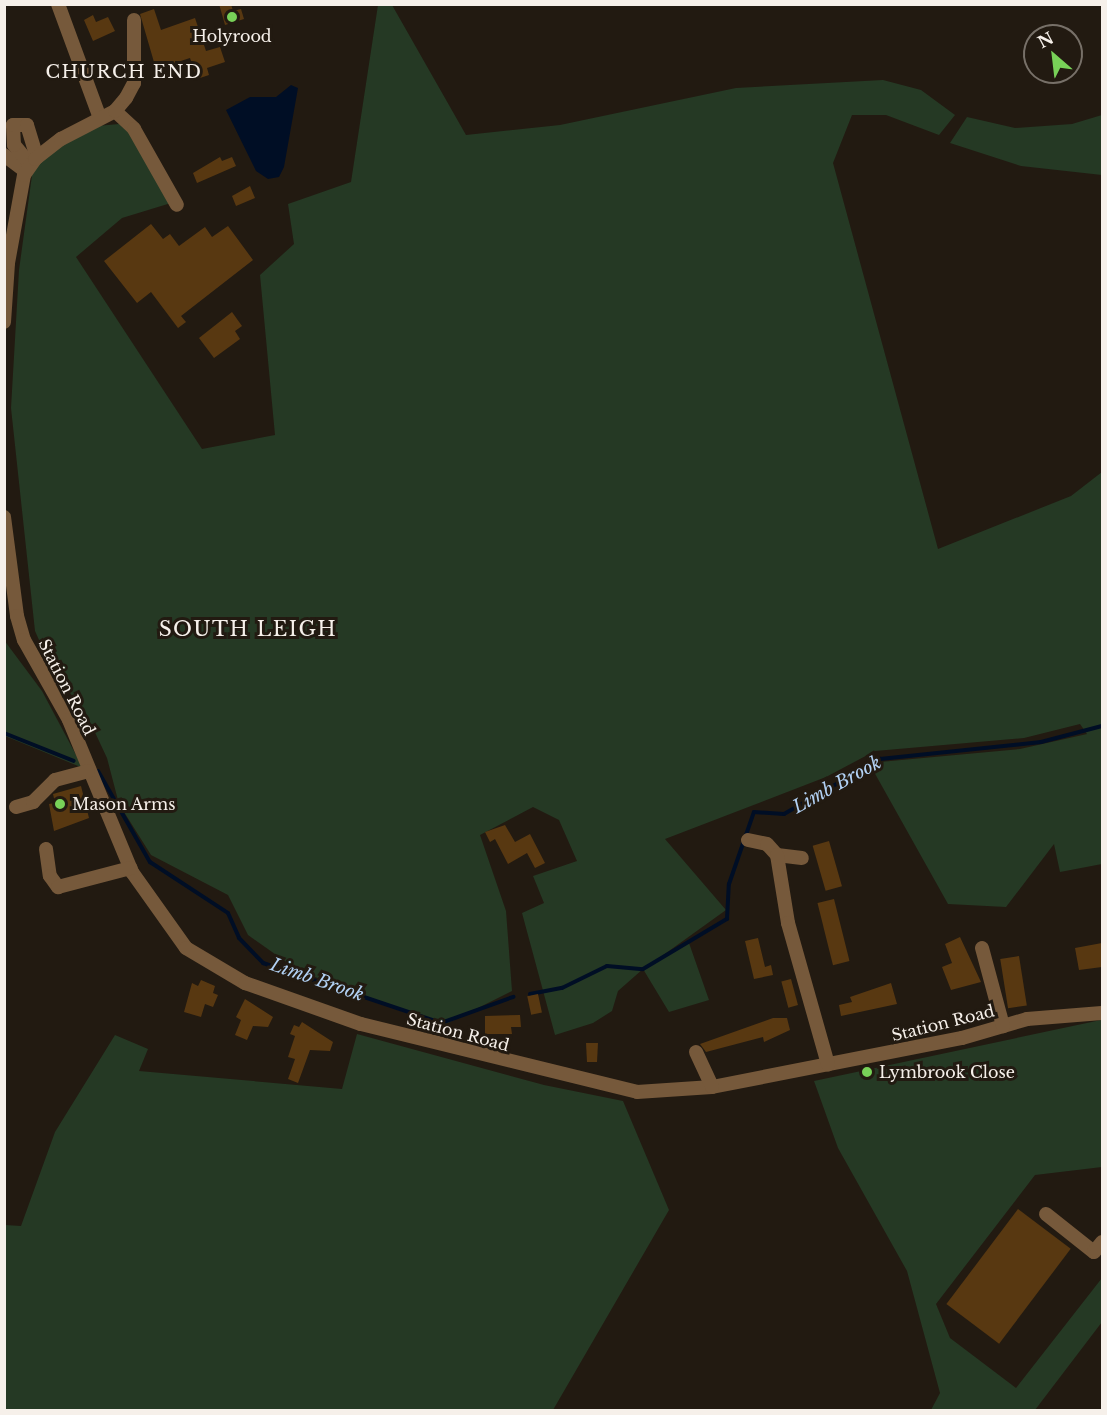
<!DOCTYPE html>
<html>
<head>
<meta charset="utf-8">
<style>
	body { margin:0 }
	#map { position:relative; width:1107px; height:1415px; overflow:hidden; background:#221a11; font-family:"Libre Baskerville",serif }
	div>[style] { position:absolute }
	.green>* { inset:0; background:#253924 }
	.water>* { inset:0; background:#000e25 }
	.stream>* { height:4px; margin:-2px; padding:0 2px; transform-origin:2px; border-radius:2px; background:#000e25 }
	.building>* { inset:0; background:#583811; transform-origin:0 0 }
	.minor>* { height:14px; margin:-7px; padding:0 7px; transform-origin:7px; border-radius:7px; background:#76593b }
	.dots>* { width:16px; height:16px; translate:-50% -50%; box-sizing:border-box; border:3px solid #221a11; border-radius:50% }
	span { translate:-50% -50%; white-space:nowrap; text-align:center; line-height:1.15; -webkit-text-stroke:6px #221a11; paint-order:stroke }
	.poi-label { font-size:16px; color:#f6f0ea }
	.left { translate:0 -50%; text-align:left }
	.street-label { font-size:16px; color:#f6f0ea }
	.neighbourhood-label { font-size:18px; color:#f6f0ea; letter-spacing:1.5px }
	.water-label { font-size:18px; color:#b2d1f4; font-style:italic }
	.quarter-label { font-size:20px; color:#f6f0ea; letter-spacing:1.5px }
	.frame { position:absolute; inset:0; border:6px solid #f6f0ea; pointer-events:none }
	.north { position:absolute; left:1023px; top:24px; width:60px; height:60px; box-sizing:border-box; background:#221a11; border:2px solid #777068; border-radius:50%; rotate:332deg; font-size:16px; font-weight:700; line-height:24px; text-align:center; color:#f6f0ea }
	.north::after { content:''; display:block; margin:auto; width:21px; height:27px; background:#78d158; clip-path:polygon(50% 0,100% 100%,50% 72%,0 100%) }
</style>
</head>
<body>
<div id="map">
	<div class="green">
		<div style="clip-path:polygon(378px 5px,392px 5px,466px 135px,560px 125px,736px 88px,883px 80px,921px 90px,955px 115px,939px 135px,886px 115px,852px 115px,833px 163px,938px 549px,1071px 496px,1102px 472px,1102px 864px,1060px 872px,1054px 844px,1006px 907px,948px 904px,869px 763px,1020px 749px,1087px 734px,1080px 724px,1024px 738px,875px 751px,826px 777px,665px 839px,726px 910px,655px 961px,689px 943px,709px 1000px,669px 1012px,643px 969px,618px 991px,612px 1011px,593px 1023px,555px 1035px,522px 913px,544px 903px,533px 876px,577px 861px,559px 820px,533px 807px,480px 835px,506px 911px,512px 991px,444px 1025px,299px 971px,248px 935px,228px 895px,151px 855px,119px 804px,107px 758px,84px 709px,55px 676px,35px 631px,11px 408px,19px 270px,33px 168px,63px 142px,97px 126px,119px 124px,136px 139px,171px 203px,122px 218px,76px 257px,202px 449px,275px 435px,260px 275px,294px 244px,288px 204px,351px 182px)"></div>
		<div style="clip-path:polygon(1102px 115px,1102px 175px,1021px 166px,950px 143px,967px 117px,1015px 128px,1072px 124px)"></div>
		<div style="clip-path:polygon(4px 640px,42px 691px,83px 768px,5px 736px)"></div>
		<div style="clip-path:polygon(1101px 1020px,1102px 1167px,1035px 1175px,936px 1304px,950px 1338px,1016px 1388px,1102px 1278px,1102px 1322px,1035px 1410px,931px 1410px,940px 1393px,907px 1271px,838px 1148px,814px 1081px)"></div>
		<div style="clip-path:polygon(357px 1034px,544px 1085px,623px 1101px,669px 1210px,553px 1410px,5px 1410px,5px 1225px,21px 1226px,55px 1132px,115px 1035px,148px 1049px,139px 1071px,342px 1089px)"></div>
	</div>
	<div class="water">
		<div style="clip-path:polygon(291px 85px,298px 88px,284px 167px,279px 177px,268px 179px,256px 171px,226px 110px,250px 97px,276px 97px)"></div>
	</div>
	<div class="stream">
		<div style="left:4px;top:733px;width:75px;rotate:21.8deg"></div>
		<div style="left:98px;top:771px;width:105px;rotate:60.3deg"></div>
		<div style="left:150px;top:862px;width:93px;rotate:33.2deg"></div>
		<div style="left:228px;top:913px;width:27px;rotate:66deg"></div>
		<div style="left:239px;top:938px;width:35px;rotate:46deg"></div>
		<div style="left:263px;top:963px;width:188px;rotate:18.6deg"></div>
		<div style="left:441px;top:1023px;width:77px;rotate:-19.9deg"></div>
		<div style="left:530px;top:994px;width:33px;rotate:-11deg"></div>
		<div style="left:562px;top:988px;width:50px;rotate:-26.1deg"></div>
		<div style="left:607px;top:966px;width:36px;rotate:5deg"></div>
		<div style="left:643px;top:969px;width:98px;rotate:-30.8deg"></div>
		<div style="left:727px;top:919px;width:35px;rotate:-87deg"></div>
		<div style="left:729px;top:884px;width:76px;rotate:-70.9deg"></div>
		<div style="left:754px;top:812px;width:30px;rotate:4deg"></div>
		<div style="left:784px;top:814px;width:111px;rotate:-29.8deg"></div>
		<div style="left:880px;top:759px;width:162px;rotate:-6deg"></div>
		<div style="left:1041px;top:742px;width:63px;rotate:-14.7deg"></div>
	</div>
	<div class="building">
		<div style="clip-path:polygon(219px 4px,231px 4px,233px 11px,241px 9px,244px 19px,225px 25px)"></div>
		<div style="clip-path:polygon(154px 9px,161px 30px,195px 18px,206px 51px,220px 47px,225px 62px,207px 68px,209px 75px,197px 79px,190px 58px,156px 69px,140px 14px)"></div>
		<div style="clip-path:polygon(93px 15px,96px 22px,108px 17px,115px 31px,93px 41px,84px 20px)"></div>
		<div style="clip-path:polygon(220px 157px,222px 161px,232px 157px,236px 166px,197px 183px,193px 173px)"></div>
		<div style="clip-path:polygon(250px 186px,255px 198px,236px 206px,232px 196px)"></div>
		<div style="clip-path:polygon(151px 224px,163px 239px,170px 234px,179px 246px,205px 227px,212px 237px,228px 226px,253px 260px,181px 316px,186px 322px,178px 328px,151px 292px,137px 303px,104px 261px)"></div>
		<div style="clip-path:polygon(232px 312px,242px 326px,235px 331px,240px 339px,214px 358px,199px 338px)"></div>
		<div style="clip-path:polygon(81px 786px,89px 818px,54px 831px,49px 804px,55px 803px,53px 794px)"></div>
		<div style="clip-path:polygon(505px 825px,515px 842px,530px 834px,545px 863px,535px 868px,527px 853px,508px 864px,495px 839px,490px 842px,485px 832px)"></div>
		<div style="left:829px;top:841px;width:47px;height:17px;rotate:74deg"></div>
		<div style="left:834px;top:899px;width:64px;height:17px;rotate:76deg"></div>
		<div style="clip-path:polygon(960px 937px,981px 982px,951px 990px,942px 967px,952px 963px,945px 944px)"></div>
		<div style="clip-path:polygon(758px 938px,765px 967px,771px 965px,773px 975px,754px 979px,745px 941px)"></div>
		<div style="clip-path:polygon(1102px 943px,1102px 967px,1079px 970px,1075px 948px)"></div>
		<div style="left:1019px;top:956px;width:50px;height:19px;rotate:81deg"></div>
		<div style="left:791px;top:979px;width:27px;height:10px;rotate:75deg"></div>
		<div style="clip-path:polygon(201px 980px,215px 986px,213px 993px,218px 995px,213px 1007px,205px 1004px,201px 1017px,184px 1012px,192px 983px,198px 986px)"></div>
		<div style="clip-path:polygon(891px 983px,897px 1004px,841px 1016px,839px 1005px,852px 1002px,850px 997px)"></div>
		<div style="left:538px;top:994px;width:19px;height:11px;rotate:78deg"></div>
		<div style="clip-path:polygon(245px 999px,273px 1017px,268px 1027px,253px 1026px,247px 1040px,235px 1035px,241px 1020px,236px 1017px)"></div>
		<div style="clip-path:polygon(520px 1015px,521px 1027px,511px 1027px,512px 1034px,485px 1034px,485px 1016px)"></div>
		<div style="clip-path:polygon(773px 1018px,787px 1018px,790px 1030px,764px 1042px,763px 1037px,706px 1052px,700px 1044px)"></div>
		<div style="clip-path:polygon(302px 1022px,333px 1042px,330px 1051px,310px 1050px,298px 1083px,288px 1079px,295px 1059px,288px 1057px,295px 1036px,290px 1034px,294px 1025px,299px 1027px)"></div>
		<div style="clip-path:polygon(586px 1043px,598px 1043px,597px 1062px,587px 1062px)"></div>
		<div style="left:1018px;top:1209px;width:66px;height:119px;rotate:37deg"></div>
	</div>
	<div class="minor">
		<div style="left:58px;top:4px;width:121px;rotate:69.8deg"></div>
		<div style="left:115px;top:111px;width:26px;rotate:43deg"></div>
		<div style="left:134px;top:129px;width:87px;rotate:60.5deg"></div>
		<div style="left:4px;top:155px;width:26px;rotate:37deg"></div>
		<div style="left:30px;top:164px;width:25px;rotate:-130deg"></div>
		<div style="left:14px;top:145px;width:20px;rotate:-93deg"></div>
		<div style="left:13px;top:125px;width:14px"></div>
		<div style="left:27px;top:125px;width:34px;rotate:73deg"></div>
		<div style="left:4px;top:322px;width:59px;rotate:-86.1deg"></div>
		<div style="left:8px;top:263px;width:89px;rotate:-79.7deg"></div>
		<div style="left:24px;top:175px;width:19px;rotate:-55deg"></div>
		<div style="left:35px;top:159px;width:33px;rotate:-38deg"></div>
		<div style="left:61px;top:139px;width:61px;rotate:-27.4deg"></div>
		<div style="left:115px;top:111px;width:17px;rotate:-50deg"></div>
		<div style="left:126px;top:98px;width:17px;rotate:-62deg"></div>
		<div style="left:134px;top:83px;width:63px;rotate:-90deg"></div>
		<div style="left:4px;top:517px;width:100px;rotate:82.5deg"></div>
		<div style="left:17px;top:616px;width:25px;rotate:74deg"></div>
		<div style="left:24px;top:640px;width:92px;rotate:60.6deg"></div>
		<div style="left:69px;top:720px;width:165px;rotate:67.5deg"></div>
		<div style="left:132px;top:872px;width:93px;rotate:54.6deg"></div>
		<div style="left:186px;top:948px;width:69px;rotate:30.7deg"></div>
		<div style="left:245px;top:983px;width:123px;rotate:19.5deg"></div>
		<div style="left:361px;top:1024px;width:284px;rotate:13.8deg"></div>
		<div style="left:637px;top:1092px;width:75px;rotate:-3.8deg"></div>
		<div style="left:712px;top:1087px;width:255px;rotate:-11.1deg"></div>
		<div style="left:962px;top:1038px;width:68px;rotate:-16.3deg"></div>
		<div style="left:1027px;top:1019px;width:75px;rotate:-4.6deg"></div>
		<div style="left:16px;top:807px;width:18px;rotate:-16deg"></div>
		<div style="left:33px;top:802px;width:31px;rotate:-45deg"></div>
		<div style="left:55px;top:780px;width:34px;rotate:-15deg"></div>
		<div style="left:748px;top:840px;width:19px;rotate:12deg"></div>
		<div style="left:767px;top:844px;width:15px;rotate:48deg"></div>
		<div style="left:777px;top:855px;width:25px;rotate:7deg"></div>
		<div style="left:46px;top:849px;width:27px;rotate:82deg"></div>
		<div style="left:50px;top:876px;width:14px;rotate:54deg"></div>
		<div style="left:58px;top:887px;width:75px;rotate:-14.6deg"></div>
		<div style="left:777px;top:855px;width:69px;rotate:80.8deg"></div>
		<div style="left:788px;top:923px;width:147px;rotate:74.2deg"></div>
		<div style="left:982px;top:948px;width:81px;rotate:74.9deg"></div>
		<div style="left:696px;top:1052px;width:38px;rotate:65deg"></div>
		<div style="left:1046px;top:1214px;width:61px;rotate:38.4deg"></div>
		<div style="left:1094px;top:1252px;width:13px;rotate:-51deg"></div>
	</div>
	<div class="dots">
		<div style="left:232px;top:17px;background:#78d158"></div>
		<div style="left:60px;top:804px;background:#78d158"></div>
		<div style="left:867px;top:1072px;background:#78d158"></div>
	</div>
	<div class="poi-label">
		<span style="left:232px;top:36px">Holyrood</span>
		<span class="left" style="left:72px;top:804px">Mason Arms</span>
		<span class="left" style="left:879px;top:1072px">Lymbrook Close</span>
	</div>
	<div class="street-label">
		<span style="left:67px;top:687px;rotate:63deg">Station Road</span>
		<span style="left:943px;top:1023px;rotate:-14deg">Station Road</span>
		<span style="left:458px;top:1032px;rotate:15deg">Station Road</span>
	</div>
	<div class="neighbourhood-label">
		<span style="left:124px;top:72px">CHURCH END</span>
	</div>
	<div class="water-label">
		<span style="left:837px;top:785px;rotate:-29deg">Limb Brook</span>
		<span style="left:317px;top:980px;rotate:19deg">Limb Brook</span>
	</div>
	<div class="quarter-label">
		<span style="left:248px;top:629px">SOUTH LEIGH</span>
	</div>
	<div class="frame"></div>
	<div class="north">N</div>
</div>
</body>
</html>
